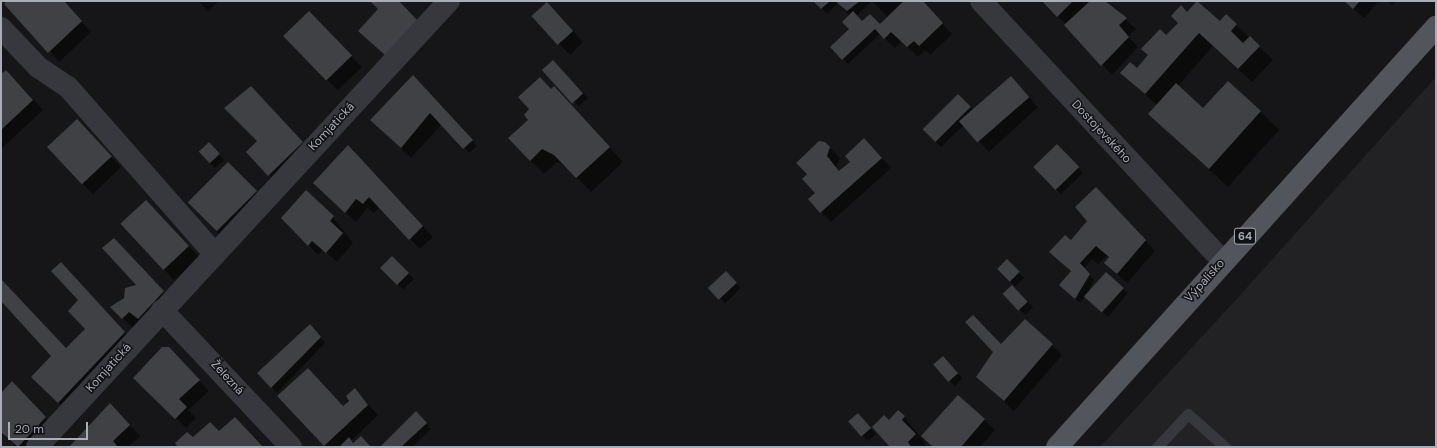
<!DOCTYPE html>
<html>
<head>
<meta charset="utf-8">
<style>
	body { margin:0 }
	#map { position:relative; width:1437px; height:448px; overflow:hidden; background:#161618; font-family:"DM Sans",sans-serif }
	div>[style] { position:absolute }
	.built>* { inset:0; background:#222225 }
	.shadow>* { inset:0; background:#0007; transform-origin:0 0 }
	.building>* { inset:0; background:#404145; transform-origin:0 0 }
	.lane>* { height:11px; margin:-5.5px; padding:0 5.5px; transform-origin:5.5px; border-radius:5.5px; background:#37383d }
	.street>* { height:22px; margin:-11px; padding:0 11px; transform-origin:11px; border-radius:11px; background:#37383d }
	.primary>* { height:22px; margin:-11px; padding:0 11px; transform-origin:11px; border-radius:11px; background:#53555c }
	span { translate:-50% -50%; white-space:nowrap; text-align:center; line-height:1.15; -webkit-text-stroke:3px #111113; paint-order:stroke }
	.shield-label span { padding:1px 3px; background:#111113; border:1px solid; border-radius:3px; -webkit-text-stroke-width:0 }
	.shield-label { font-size:11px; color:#a8adb8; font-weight:700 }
	.street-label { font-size:12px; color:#a8adb8 }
	.frame { position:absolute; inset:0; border:2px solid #a8adb8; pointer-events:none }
	.scale { position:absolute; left:8px; top:422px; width:80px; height:18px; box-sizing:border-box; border:2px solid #a8adb8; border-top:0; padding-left:5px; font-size:12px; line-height:14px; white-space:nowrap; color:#a8adb8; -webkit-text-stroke:3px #111113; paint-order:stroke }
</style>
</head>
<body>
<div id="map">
	<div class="built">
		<div style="clip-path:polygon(1436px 77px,1436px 447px,1100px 447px,1233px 303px)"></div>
	</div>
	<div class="shadow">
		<div style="clip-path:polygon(8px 1px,63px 1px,91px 32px,59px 62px)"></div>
		<div style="clip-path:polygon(198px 1px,219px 1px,208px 11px)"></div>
		<div style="clip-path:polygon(815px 1px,903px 1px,887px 16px,872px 1px,856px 16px,862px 22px,880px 26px,906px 1px,922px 1px,952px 34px,930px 55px,925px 50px,918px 57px,902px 41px,895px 48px,880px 34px,848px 64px,832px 47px,851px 29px,850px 16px,838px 3px,827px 14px)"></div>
		<div style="clip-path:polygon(1044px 1px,1105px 1px,1136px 29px,1128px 36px,1138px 47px,1112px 75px)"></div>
		<div style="clip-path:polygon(1344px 1px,1379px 1px,1364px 18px)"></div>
		<div style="clip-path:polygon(1388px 1px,1396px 1px,1392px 5px)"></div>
		<div style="clip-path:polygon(309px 13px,362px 67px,338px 90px,327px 80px)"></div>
		<div style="clip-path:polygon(557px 13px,583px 42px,570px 55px,533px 16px)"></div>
		<div style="clip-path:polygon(1187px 13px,1236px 25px,1273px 60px,1252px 82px,1213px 46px,1178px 86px,1203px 109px,1260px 111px,1279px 130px,1228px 187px,1149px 114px,1157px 105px,1122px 73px,1137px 69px)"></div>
		<div style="left:553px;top:62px;width:50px;height:12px;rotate:46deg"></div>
		<div style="clip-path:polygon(1px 75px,16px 81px,43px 110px,1px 149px)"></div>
		<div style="clip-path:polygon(1021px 88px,1038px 107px,989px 152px,964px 125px,941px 147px,925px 130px,958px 95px,974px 111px)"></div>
		<div style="clip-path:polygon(551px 90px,567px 101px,623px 162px,591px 192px,568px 168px,557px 162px,544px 174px,530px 160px,530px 109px)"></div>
		<div style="clip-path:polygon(261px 98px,313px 153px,279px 185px,247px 152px,259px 141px)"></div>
		<div style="clip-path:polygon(439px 104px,477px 146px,469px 153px,442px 124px,411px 158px,382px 130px)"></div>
		<div style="clip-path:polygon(87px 131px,121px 167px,93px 194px,83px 184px)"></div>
		<div style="clip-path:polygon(209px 143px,224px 160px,215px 168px,210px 163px)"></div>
		<div style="clip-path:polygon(348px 147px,433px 237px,420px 249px,380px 207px,374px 213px,367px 208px,356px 222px,325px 193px)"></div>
		<div style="clip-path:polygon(829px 147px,840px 158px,836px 167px,840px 172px,874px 149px,891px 168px,831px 222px,809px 199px,817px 193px,808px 174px)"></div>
		<div style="clip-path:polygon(1063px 151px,1083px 173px,1061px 194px,1035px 167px)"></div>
		<div style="left:228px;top:163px;width:54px;height:56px;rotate:46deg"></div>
		<div style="clip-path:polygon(1106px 198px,1155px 251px,1127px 283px,1105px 263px,1110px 258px,1107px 256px,1098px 264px,1092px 259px,1084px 269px,1094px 280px,1087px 294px,1123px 288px,1128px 293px,1108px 317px,1085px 296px,1080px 303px,1066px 290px,1076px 246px)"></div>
		<div style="clip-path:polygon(156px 211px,199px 257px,174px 280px,122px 224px)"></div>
		<div style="clip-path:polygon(333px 217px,353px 243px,337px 262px,323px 250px,318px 255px,283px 218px)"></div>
		<div style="clip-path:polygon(124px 250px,173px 301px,133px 328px,112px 307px,138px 285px)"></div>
		<div style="left:392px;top:257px;width:31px;height:15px;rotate:45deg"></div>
		<div style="left:1007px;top:260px;width:25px;height:12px;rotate:47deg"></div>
		<div style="left:726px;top:273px;width:21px;height:22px;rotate:45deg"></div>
		<div style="clip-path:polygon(71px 274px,135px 343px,69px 413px,43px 387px,52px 356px,1px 300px,1px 282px,66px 349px,86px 329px)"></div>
		<div style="left:1012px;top:286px;width:30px;height:11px;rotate:45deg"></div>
		<div style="clip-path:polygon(315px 331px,325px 343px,277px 393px,258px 373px)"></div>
		<div style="clip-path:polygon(1052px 345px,1062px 355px,1014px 411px,977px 377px)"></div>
		<div style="clip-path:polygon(942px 358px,962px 378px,955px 386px,950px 381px)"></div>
		<div style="clip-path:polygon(179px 359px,209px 391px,188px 410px,196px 418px,186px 428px,135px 378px)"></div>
		<div style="clip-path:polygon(355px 390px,378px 415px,351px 441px,371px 447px,326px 447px,279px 396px,343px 407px)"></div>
		<div style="clip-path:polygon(22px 393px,55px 428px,37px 447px,16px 447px,1px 431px,1px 394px)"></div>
		<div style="clip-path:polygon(958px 396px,995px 430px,980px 447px,933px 447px,922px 436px)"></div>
		<div style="clip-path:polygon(120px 415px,140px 436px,128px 447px,70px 447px)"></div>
		<div style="clip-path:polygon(904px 417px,926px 444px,923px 447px,891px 447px,889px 422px)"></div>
		<div style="clip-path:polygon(421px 418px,431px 429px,412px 447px,382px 447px)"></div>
		<div style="clip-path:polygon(863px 420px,876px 434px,868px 441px,850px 422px)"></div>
	</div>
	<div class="building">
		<div style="clip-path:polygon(7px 1px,64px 1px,82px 21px,48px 53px,4px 4px)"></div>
		<div style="clip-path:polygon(370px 1px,399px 1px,417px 20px,385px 55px,358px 31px,378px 9px)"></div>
		<div style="clip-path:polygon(813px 1px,830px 1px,821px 9px)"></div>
		<div style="clip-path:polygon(835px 1px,860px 1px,847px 11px)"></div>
		<div style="clip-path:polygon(904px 1px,923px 1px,943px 23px,919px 46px,914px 41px,907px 47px,891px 32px,884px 39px,875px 29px,842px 60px,830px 47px,849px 29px,842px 22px,853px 11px,862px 21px,870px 14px,880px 24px)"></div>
		<div style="clip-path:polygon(1042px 1px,1073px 1px,1057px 17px)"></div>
		<div style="clip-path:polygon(1090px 1px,1105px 1px,1127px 18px,1119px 25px,1129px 37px,1101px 66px,1064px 25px)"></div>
		<div style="clip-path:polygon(1197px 1px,1220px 21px,1226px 14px,1237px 24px,1231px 31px,1243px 43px,1250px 36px,1260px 46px,1238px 69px,1199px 33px,1145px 94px,1120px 73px,1130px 62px,1137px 68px,1148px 55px,1141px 49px,1160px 29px,1166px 35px,1178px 23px,1171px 16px,1181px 5px,1187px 12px)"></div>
		<div style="clip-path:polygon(1344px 1px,1360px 1px,1353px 9px)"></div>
		<div style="left:547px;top:2px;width:39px;height:21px;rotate:48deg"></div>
		<div style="left:309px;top:11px;width:62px;height:36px;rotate:46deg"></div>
		<div style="left:553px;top:60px;width:45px;height:15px;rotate:48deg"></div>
		<div style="clip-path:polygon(6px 70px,33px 100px,1px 130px,1px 74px)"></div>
		<div style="clip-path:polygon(413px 75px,473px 140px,463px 149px,430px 113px,401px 148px,370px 120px)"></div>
		<div style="left:1011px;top:76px;width:28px;height:69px;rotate:49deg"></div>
		<div style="clip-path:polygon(540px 77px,551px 89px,554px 86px,610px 147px,576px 178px,554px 155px,542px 149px,530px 161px,508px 138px,528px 120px,524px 115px,529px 109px,518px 97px)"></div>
		<div style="clip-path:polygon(1228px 81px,1261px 111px,1209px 169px,1148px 114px,1176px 83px,1203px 108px)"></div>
		<div style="clip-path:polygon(251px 86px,303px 142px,268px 176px,246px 152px,257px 141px,224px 108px)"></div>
		<div style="left:958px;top:94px;width:18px;height:50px;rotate:45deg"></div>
		<div style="left:77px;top:119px;width:51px;height:41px;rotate:47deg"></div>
		<div style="clip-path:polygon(864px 138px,882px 158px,820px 213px,808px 199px,815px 193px,802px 179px,807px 174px,796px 163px,819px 141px,825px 142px,830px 147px,827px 156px,839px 171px,850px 162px,845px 156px)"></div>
		<div style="left:209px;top:142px;width:16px;height:14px;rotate:47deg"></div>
		<div style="left:1057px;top:144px;width:32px;height:33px;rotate:46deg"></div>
		<div style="clip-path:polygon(348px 145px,423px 226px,409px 240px,369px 197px,363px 204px,356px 199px,345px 213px,313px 183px)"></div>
		<div style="left:228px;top:162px;width:41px;height:57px;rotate:45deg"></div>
		<div style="clip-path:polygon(1096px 187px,1146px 240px,1117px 274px,1104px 263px,1109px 257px,1096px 246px,1080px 263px,1090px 274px,1075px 299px,1059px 285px,1071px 271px,1049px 252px,1065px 235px,1071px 240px,1087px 221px,1075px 207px)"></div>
		<div style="clip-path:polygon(306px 190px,334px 216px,330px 221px,343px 233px,326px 253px,312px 241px,308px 246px,281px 218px)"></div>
		<div style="left:146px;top:200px;width:63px;height:35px;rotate:47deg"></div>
		<div style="clip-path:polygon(114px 238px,164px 291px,138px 319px,129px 312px,122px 319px,110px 307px,124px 298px,125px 288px,136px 285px,102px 248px)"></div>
		<div style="left:392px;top:256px;width:24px;height:17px;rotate:45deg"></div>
		<div style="left:1007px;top:259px;width:18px;height:14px;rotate:45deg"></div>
		<div style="clip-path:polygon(61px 262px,125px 332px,58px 403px,31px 377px,51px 356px,1px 301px,1px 279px,66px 348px,85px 329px,68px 311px,78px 300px,51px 271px)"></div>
		<div style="left:726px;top:271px;width:16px;height:25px;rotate:47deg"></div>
		<div style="left:1106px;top:272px;width:24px;height:33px;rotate:42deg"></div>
		<div style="left:1012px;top:285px;width:23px;height:13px;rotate:47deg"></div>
		<div style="clip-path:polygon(973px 315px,1001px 344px,1025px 319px,1053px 344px,1004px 401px,976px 377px,993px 352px,965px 322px)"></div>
		<div style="clip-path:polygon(310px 324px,321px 337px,271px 388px,257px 373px)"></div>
		<div style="clip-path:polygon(162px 347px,169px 347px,200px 380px,179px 399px,187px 407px,175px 419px,133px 378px)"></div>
		<div style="left:943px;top:356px;width:23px;height:13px;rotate:49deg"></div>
		<div style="clip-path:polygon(308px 368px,343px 406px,349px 401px,346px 396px,355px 388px,368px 405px,324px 446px,277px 396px)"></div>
		<div style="clip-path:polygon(12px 381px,46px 417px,18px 447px,1px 432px,1px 393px)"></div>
		<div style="clip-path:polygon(958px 395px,985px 419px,961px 447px,933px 447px,921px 436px)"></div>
		<div style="clip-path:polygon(110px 403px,130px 425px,113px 441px,118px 447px,69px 447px)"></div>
		<div style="clip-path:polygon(898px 410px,905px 416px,902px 420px,916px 434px,908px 442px,911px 447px,890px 447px,872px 427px,884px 415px,889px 420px)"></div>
		<div style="clip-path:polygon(416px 411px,427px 423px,401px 447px,380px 447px)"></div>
		<div style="left:858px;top:413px;width:20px;height:13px;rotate:49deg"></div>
		<div style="clip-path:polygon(235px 417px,263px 447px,178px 447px,175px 443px,187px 432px,193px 437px,210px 422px,219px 431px)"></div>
		<div style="clip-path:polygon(361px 436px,371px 447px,339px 447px,349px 437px,353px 443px)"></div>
	</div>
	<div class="lane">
		<div style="left:1157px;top:447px;width:45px;rotate:-46.8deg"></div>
		<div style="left:1188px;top:414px;width:50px;rotate:41.7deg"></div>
	</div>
	<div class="street">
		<div style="left:981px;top:1px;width:355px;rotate:47.1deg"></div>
		<div style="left:1px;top:28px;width:54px;rotate:46.5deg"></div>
		<div style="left:38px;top:67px;width:36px;rotate:34deg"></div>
		<div style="left:68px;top:87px;width:221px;rotate:48.7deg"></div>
		<div style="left:162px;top:310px;width:188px;rotate:46.7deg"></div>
		<div style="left:37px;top:447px;width:607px;rotate:-47.27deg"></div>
	</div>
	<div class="primary">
		<div style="left:1057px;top:447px;width:566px;rotate:-47.94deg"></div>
	</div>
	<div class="shield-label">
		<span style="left:1245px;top:236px">64</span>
	</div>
	<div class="street-label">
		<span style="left:332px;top:127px;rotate:-47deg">Komjatická</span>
		<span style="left:1101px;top:132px;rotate:47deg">Dostojevského</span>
		<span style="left:1205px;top:281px;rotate:-48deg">Výpalisko</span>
		<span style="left:109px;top:368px;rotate:-48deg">Komjatická</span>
		<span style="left:227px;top:378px;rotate:47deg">Železná</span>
	</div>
	<div class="frame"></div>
	<div class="scale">20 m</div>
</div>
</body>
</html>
